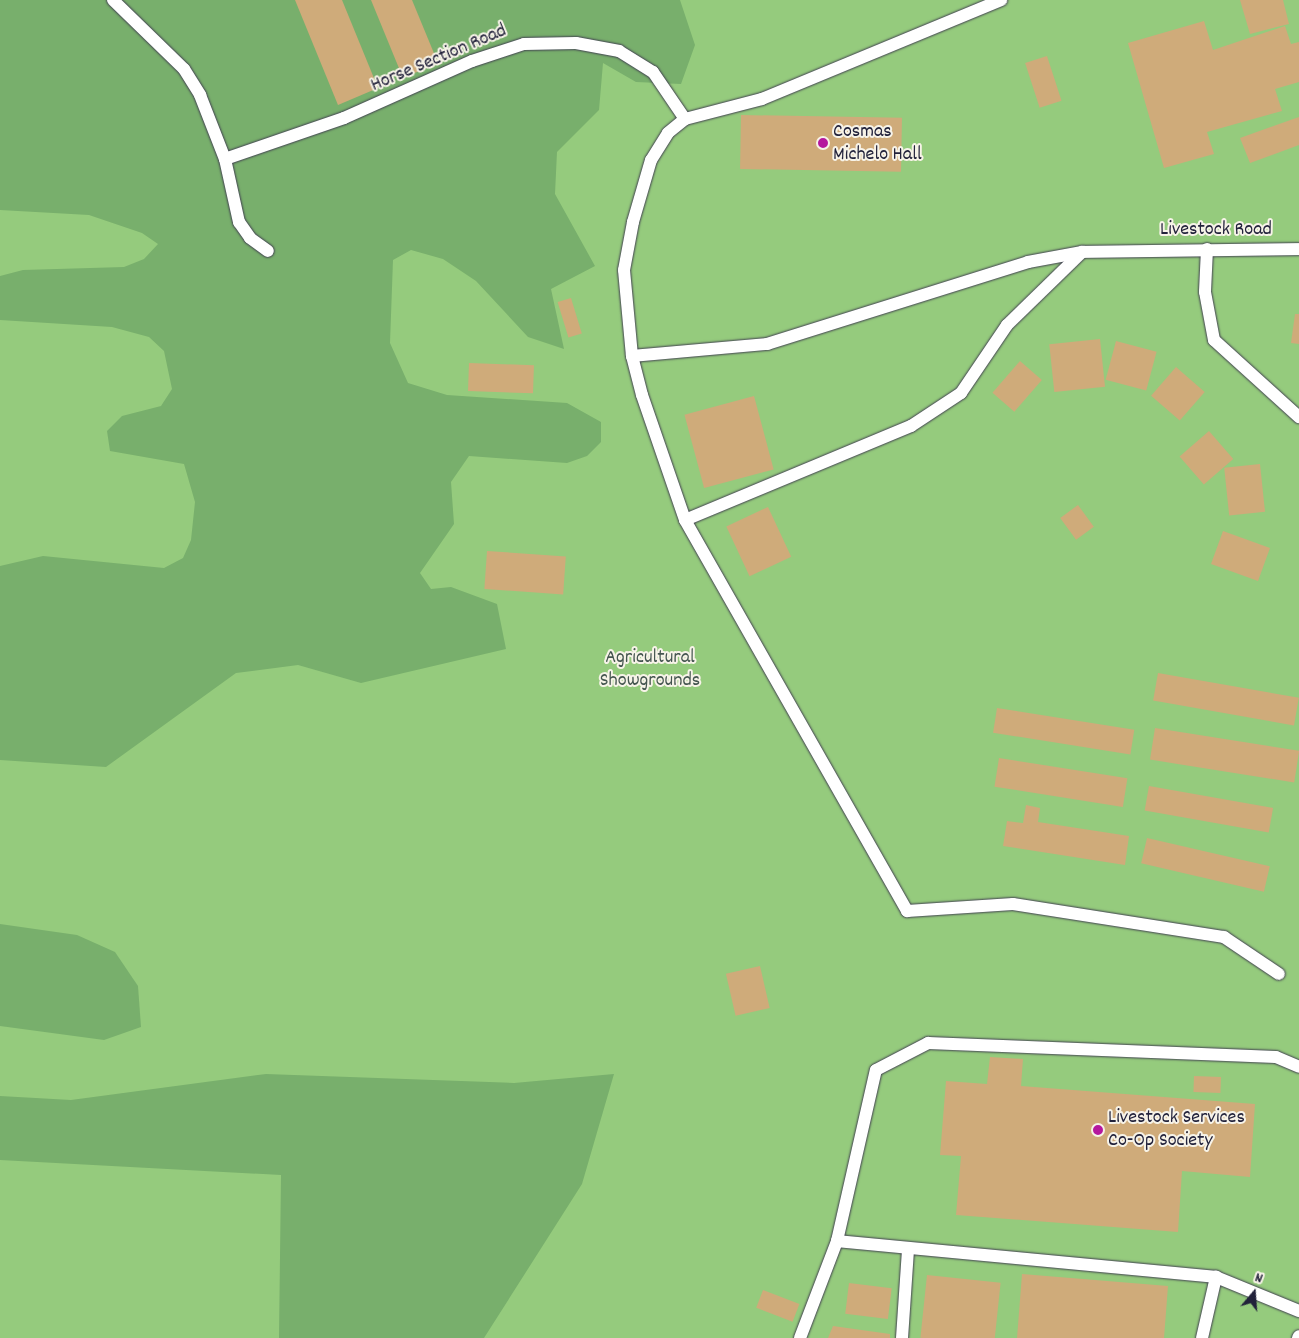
<!DOCTYPE html>
<html>
<head>
<meta charset="utf-8">
<style>
	body { margin:0 }
	#map { position:relative; width:1299px; height:1338px; overflow:hidden; background:#ede3c4; font-family:Dekko,sans-serif }
	div>[style] { position:absolute }
	.green>* { inset:0; background:#95cb7d; transform-origin:0 0 }
	.forest>* { inset:0; background:#78af6c }
	.building>* { inset:0; background:#cfab7a; transform-origin:0 0 }
	.roads { filter:drop-shadow(0 0 1px #403f50) drop-shadow(0 0 1px #403f50) }
	.service>* { height:12px; margin:-6px; padding:0 6px; transform-origin:6px; border-radius:6px; background:#fff }
	.dots>* { width:14px; height:14px; translate:-50% -50%; box-sizing:border-box; border:2px solid #f7f3e8; border-radius:50% }
	span { translate:-50% -50%; white-space:nowrap; text-align:center; line-height:1.15; -webkit-text-stroke:4px #f7f3e8; paint-order:stroke }
	.street-label { font-size:20px; color:#22223b }
	.poi-label { font-size:20px; color:#22223b }
	.left { translate:0 -50%; text-align:left }
	.park-label { font-size:20px; color:#44554f }
	.north { position:absolute; left:1229px; top:1268px; width:50px; height:50px; -webkit-text-stroke:4px #f7f3e8; paint-order:stroke; rotate:18deg; font-size:14px; font-weight:700; line-height:20px; text-align:center; color:#22223b }
	.north::after { content:''; display:block; margin:auto; width:18px; height:22px; background:#22223b; clip-path:polygon(50% 0,100% 100%,50% 72%,0 100%) }
</style>
</head>
<body>
<div id="map">
	<div class="green">
		<div style="left:0;top:0;width:1299px;height:1338px"></div>
	</div>
	<div class="forest">
		<div style="clip-path:polygon(0 0,680px 0,695px 45px,681px 84px,636px 82px,603px 63px,599px 110px,557px 152px,555px 194px,595px 266px,551px 289px,564px 349px,528px 337px,476px 281px,443px 259px,411px 250px,393px 260px,390px 343px,408px 383px,447px 395px,567px 403px,601px 422px,601px 442px,587px 456px,567px 463px,469px 456px,451px 482px,454px 524px,420px 573px,431px 589px,451px 587px,497px 604px,506px 649px,361px 683px,298px 665px,236px 673px,106px 767px,0 760px,0 566px,43px 556px,164px 568px,183px 558px,191px 540px,195px 502px,184px 464px,110px 451px,107px 431px,122px 416px,161px 406px,172px 389px,164px 351px,149px 337px,112px 327px,0 320px,0 276px,23px 270px,124px 267px,144px 259px,158px 244px,142px 233px,89px 215px,0 210px)"></div>
		<div style="clip-path:polygon(0 924px,77px 935px,115px 952px,138px 986px,141px 1027px,104px 1040px,0 1026px)"></div>
		<div style="clip-path:polygon(266px 1074px,514px 1083px,614px 1074px,582px 1184px,484px 1338px,279px 1338px,281px 1175px,0 1160px,0 1096px,71px 1100px)"></div>
	</div>
	<div class="building">
		<div style="clip-path:polygon(295px 0,342px 0,378px 88px,338px 105px)"></div>
		<div style="clip-path:polygon(371px 0,412px 0,438px 63px,403px 78px)"></div>
		<div style="clip-path:polygon(1240px 0,1283px 0,1289px 24px,1250px 34px)"></div>
		<div style="clip-path:polygon(1204px 21px,1213px 50px,1285px 26px,1291px 44px,1299px 42px,1299px 82px,1275px 89px,1282px 111px,1207px 132px,1214px 154px,1164px 168px,1128px 43px)"></div>
		<div style="left:1047px;top:56px;width:47px;height:23px;rotate:72deg"></div>
		<div style="left:741px;top:115px;width:161px;height:54px;rotate:1deg"></div>
		<div style="clip-path:polygon(1299px 117px,1299px 145px,1250px 163px,1240px 138px)"></div>
		<div style="left:571px;top:298px;width:37px;height:14px;rotate:73deg"></div>
		<div style="clip-path:polygon(1295px 314px,1299px 314px,1299px 344px,1291px 343px)"></div>
		<div style="left:1100px;top:339px;width:48px;height:51px;rotate:84deg"></div>
		<div style="left:1116px;top:341px;width:42px;height:40px;rotate:15deg"></div>
		<div style="left:1020px;top:361px;width:29px;height:42px;rotate:41deg"></div>
		<div style="left:469px;top:363px;width:65px;height:28px;rotate:2deg"></div>
		<div style="left:1176px;top:367px;width:38px;height:38px;rotate:41deg"></div>
		<div style="left:754px;top:396px;width:76px;height:72px;rotate:75deg"></div>
		<div style="left:1209px;top:431px;width:37px;height:39px;rotate:49deg"></div>
		<div style="left:1260px;top:464px;width:48px;height:36px;rotate:84deg"></div>
		<div style="left:1078px;top:505px;width:27px;height:22px;rotate:54deg"></div>
		<div style="left:768px;top:507px;width:55px;height:46px;rotate:65deg"></div>
		<div style="left:1223px;top:531px;width:50px;height:35px;rotate:20deg"></div>
		<div style="left:487px;top:551px;width:79px;height:38px;rotate:4deg"></div>
		<div style="left:1158px;top:673px;width:143px;height:28px;rotate:10deg"></div>
		<div style="left:997px;top:708px;width:139px;height:25px;rotate:9deg"></div>
		<div style="left:1155px;top:728px;width:146px;height:32px;rotate:9deg"></div>
		<div style="left:999px;top:758px;width:130px;height:29px;rotate:9deg"></div>
		<div style="left:1149px;top:786px;width:126px;height:25px;rotate:10deg"></div>
		<div style="clip-path:polygon(1026px 805px,1040px 808px,1038px 822px,1129px 836px,1125px 865px,1003px 846px,1007px 821px,1023px 823px)"></div>
		<div style="left:1147px;top:838px;width:126px;height:26px;rotate:13deg"></div>
		<div style="left:760px;top:966px;width:43px;height:35px;rotate:77deg"></div>
		<div style="clip-path:polygon(990px 1057px,1023px 1059px,1021px 1086px,1255px 1104px,1250px 1177px,1182px 1171px,1178px 1232px,956px 1215px,961px 1156px,940px 1155px,946px 1081px,987px 1084px)"></div>
		<div style="left:1194px;top:1076px;width:27px;height:16px;rotate:2deg"></div>
		<div style="clip-path:polygon(1022px 1274px,1168px 1286px,1164px 1338px,1017px 1338px)"></div>
		<div style="left:927px;top:1275px;width:74px;height:63px;rotate:6deg"></div>
		<div style="left:849px;top:1283px;width:43px;height:31px;rotate:7deg"></div>
		<div style="left:763px;top:1290px;width:39px;height:19px;rotate:21deg"></div>
		<div style="clip-path:polygon(833px 1326px,890px 1334px,890px 1338px,828px 1338px)"></div>
	</div>
	<div class="roads">
		<div class="service">
			<div style="left:113px;top:0;width:99px;rotate:44.2deg"></div>
			<div style="left:184px;top:69px;width:31px;rotate:58deg"></div>
			<div style="left:200px;top:95px;width:69px;rotate:68.7deg"></div>
			<div style="left:225px;top:159px;width:126px;rotate:-19deg"></div>
			<div style="left:344px;top:118px;width:140px;rotate:-24deg"></div>
			<div style="left:472px;top:61px;width:55px;rotate:-18.1deg"></div>
			<div style="left:524px;top:44px;width:52px;rotate:-1.1deg"></div>
			<div style="left:576px;top:43px;width:44px;rotate:10.5deg"></div>
			<div style="left:619px;top:51px;width:40px;rotate:32deg"></div>
			<div style="left:653px;top:72px;width:57px;rotate:55.8deg"></div>
			<div style="left:685px;top:119px;width:80px;rotate:-14.6deg"></div>
			<div style="left:762px;top:99px;width:259px;rotate:-22.5deg"></div>
			<div style="left:685px;top:119px;width:22px;rotate:141deg"></div>
			<div style="left:668px;top:133px;width:32px;rotate:122deg"></div>
			<div style="left:651px;top:160px;width:65px;rotate:106.2deg"></div>
			<div style="left:633px;top:222px;width:49px;rotate:100.6deg"></div>
			<div style="left:624px;top:270px;width:86px;rotate:84.7deg"></div>
			<div style="left:632px;top:356px;width:40px;rotate:75.6deg"></div>
			<div style="left:642px;top:395px;width:132px;rotate:71deg"></div>
			<div style="left:685px;top:520px;width:450px;rotate:60.4deg"></div>
			<div style="left:907px;top:911px;width:106px;rotate:-3.8deg"></div>
			<div style="left:1013px;top:904px;width:214px;rotate:8.9deg"></div>
			<div style="left:1224px;top:937px;width:66px;rotate:33.9deg"></div>
			<div style="left:225px;top:159px;width:65px;rotate:77.5deg"></div>
			<div style="left:239px;top:222px;width:19px;rotate:55deg"></div>
			<div style="left:250px;top:238px;width:22px;rotate:36deg"></div>
			<div style="left:1207px;top:249px;width:43px;rotate:92.7deg"></div>
			<div style="left:1205px;top:292px;width:49px;rotate:79.4deg"></div>
			<div style="left:1214px;top:340px;width:115px;rotate:42.2deg"></div>
			<div style="left:632px;top:356px;width:136px;rotate:-5.1deg"></div>
			<div style="left:767px;top:344px;width:274px;rotate:-17.4deg"></div>
			<div style="left:1028px;top:262px;width:55px;rotate:-10.5deg"></div>
			<div style="left:1082px;top:252px;width:217px;rotate:-0.8deg"></div>
			<div style="left:685px;top:520px;width:245px;rotate:-22.6deg"></div>
			<div style="left:911px;top:426px;width:60px;rotate:-33.4deg"></div>
			<div style="left:961px;top:393px;width:82px;rotate:-55.9deg"></div>
			<div style="left:1007px;top:325px;width:105px;rotate:-44.2deg"></div>
			<div style="left:837px;top:1241px;width:381px;rotate:5.4deg"></div>
			<div style="left:1216px;top:1277px;width:90px;rotate:22.3deg"></div>
			<div style="left:800px;top:1338px;width:104px;rotate:-69.1deg"></div>
			<div style="left:837px;top:1241px;width:175px;rotate:-77.2deg"></div>
			<div style="left:876px;top:1070px;width:59px;rotate:-27.4deg"></div>
			<div style="left:928px;top:1043px;width:348px;rotate:2.3deg"></div>
			<div style="left:1276px;top:1057px;width:25px;rotate:23deg"></div>
			<div style="left:902px;top:1338px;width:88px;rotate:-86.1deg"></div>
			<div style="left:1202px;top:1338px;width:63px;rotate:-77.1deg"></div>
			<div style="left:1298px;top:1338px;width:2px;rotate:-63deg"></div>
		</div>
	</div>
	<div class="dots">
		<div style="left:823px;top:143px;background:#b5179e"></div>
		<div style="left:1098px;top:1130px;background:#b5179e"></div>
	</div>
	<div class="street-label">
		<span style="left:439px;top:59px;rotate:-23deg">Horse Section Road</span>
		<span style="left:1216px;top:230px">Livestock Road</span>
	</div>
	<div class="poi-label">
		<span class="left" style="left:833px;top:144px">Cosmas<br>Michelo Hall</span>
		<span class="left" style="left:1108px;top:1130px">Livestock Services<br>Co-Op Society</span>
	</div>
	<div class="park-label">
		<span style="left:650px;top:670px">Agricultural<br>Showgrounds</span>
	</div>
	<div class="north">N</div>
</div>
</body>
</html>
